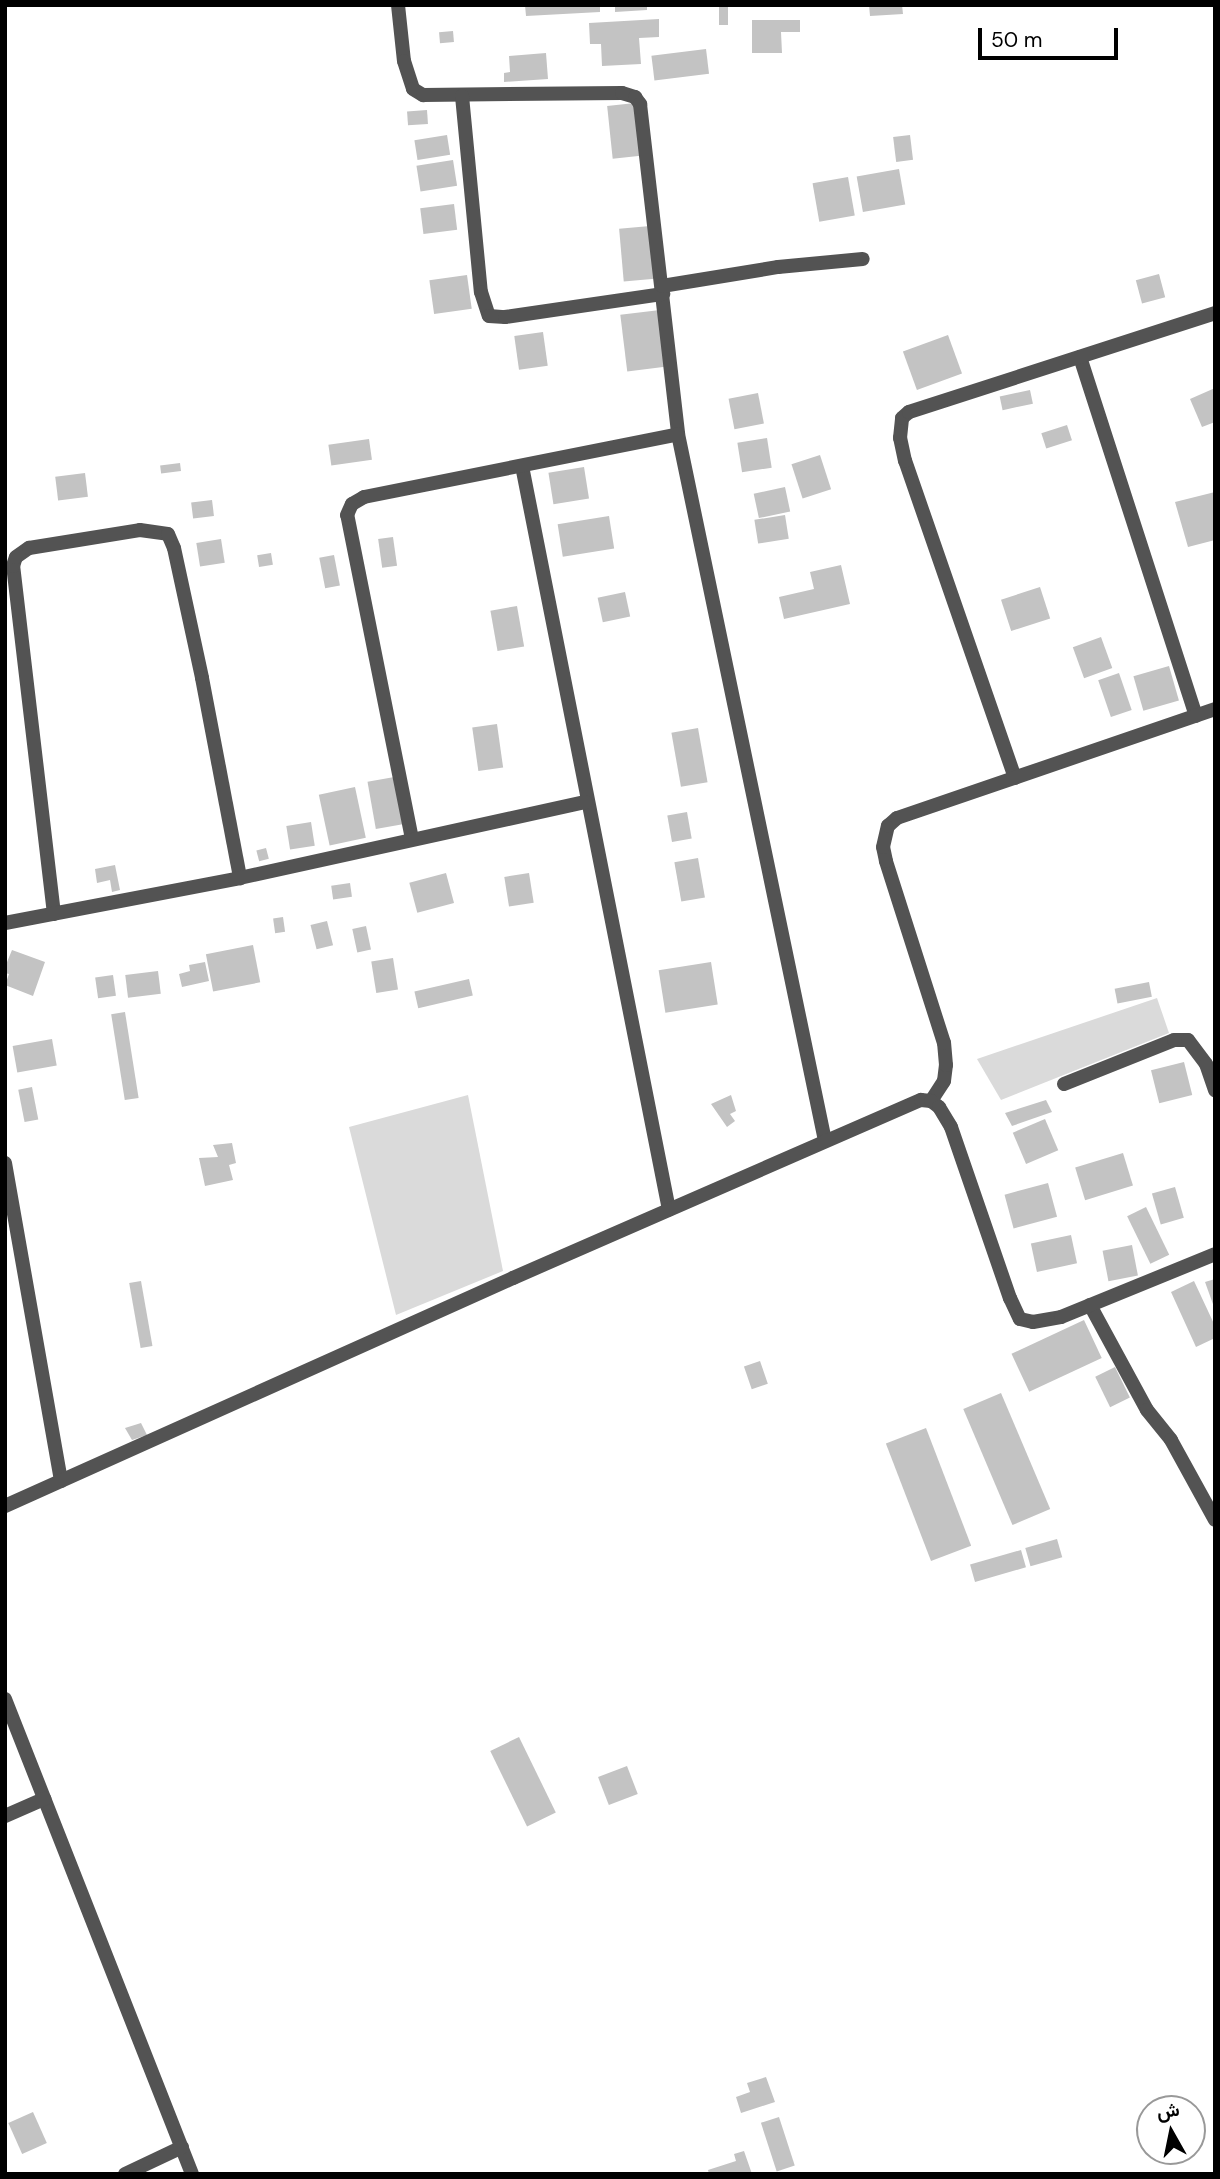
<!DOCTYPE html>
<html>
<head>
<meta charset="utf-8">
<style>
	body { margin:0 }
	#map { position:relative; width:1220px; height:2179px; overflow:hidden; background:#fff; font-family:"DM Sans",Vazirmatn,sans-serif }
	div>[style] { position:absolute }
	.green>* { inset:0; background:#dadada }
	.building>* { inset:0; background:#c3c3c3; transform-origin:0 0 }
	.street>* { height:14px; margin:-7px; padding:0 7px; transform-origin:7px; border-radius:7px; background:#535353 }
	span { translate:-50% -50%; white-space:nowrap; text-align:center; line-height:1.15; -webkit-text-stroke:5px #fff; paint-order:stroke }
	.frame { position:absolute; inset:0; border:7px solid #000; pointer-events:none }
	.north { position:absolute; left:1136px; top:2095px; width:70px; height:70px; box-sizing:border-box; background:#fff; border:2px solid #999; border-radius:50%; rotate:351deg; font-size:19px; font-weight:700; line-height:28px; text-align:center; color:#000 }
	.north::after { content:''; display:block; margin:auto; width:24px; height:32px; background:#000; clip-path:polygon(50% 0,100% 100%,50% 72%,0 100%) }
	.scale { position:absolute; left:978px; top:28px; width:140px; height:32px; box-sizing:border-box; border:4px solid #000; border-top:0; padding-left:9px; font-size:21px; line-height:24px; white-space:nowrap; color:#000; -webkit-text-stroke:5px #fff; paint-order:stroke }
</style>
</head>
<body>
<div id="map">
	<div class="green">
		<div style="clip-path:polygon(1157px 998px,1169px 1033px,1001px 1100px,977px 1059px)"></div>
		<div style="clip-path:polygon(468px 1095px,503px 1271px,396px 1315px,349px 1127px)"></div>
	</div>
	<div class="building">
		<div style="clip-path:polygon(525px 5px,600px 5px,600px 12px,526px 16px)"></div>
		<div style="clip-path:polygon(615px 5px,647px 5px,647px 10px,615px 12px)"></div>
		<div style="left:719px;top:5px;width:9px;height:20px"></div>
		<div style="clip-path:polygon(869px 5px,902px 5px,903px 14px,870px 16px)"></div>
		<div style="clip-path:polygon(659px 19px,659px 37px,639px 38px,641px 64px,602px 66px,601px 44px,590px 44px,589px 23px)"></div>
		<div style="clip-path:polygon(752px 20px,800px 20px,800px 32px,781px 32px,782px 53px,752px 53px)"></div>
		<div style="left:453px;top:31px;width:11px;height:14px;rotate:85deg"></div>
		<div style="left:706px;top:49px;width:25px;height:55px;rotate:83deg"></div>
		<div style="clip-path:polygon(546px 53px,548px 79px,504px 82px,504px 73px,510px 72px,509px 56px)"></div>
		<div style="left:635px;top:103px;width:53px;height:28px;rotate:84deg"></div>
		<div style="left:427px;top:110px;width:14px;height:20px;rotate:86deg"></div>
		<div style="left:447px;top:135px;width:20px;height:33px;rotate:81deg"></div>
		<div style="left:910px;top:135px;width:25px;height:17px;rotate:83deg"></div>
		<div style="left:453px;top:160px;width:26px;height:37px;rotate:81deg"></div>
		<div style="left:899px;top:169px;width:36px;height:43px;rotate:80deg"></div>
		<div style="left:848px;top:177px;width:39px;height:36px;rotate:80deg"></div>
		<div style="left:454px;top:204px;width:26px;height:34px;rotate:83deg"></div>
		<div style="left:650px;top:226px;width:53px;height:31px;rotate:85deg"></div>
		<div style="left:1159px;top:274px;width:24px;height:24px;rotate:75deg"></div>
		<div style="left:467px;top:275px;width:34px;height:38px;rotate:82deg"></div>
		<div style="left:660px;top:310px;width:57px;height:40px;rotate:83deg"></div>
		<div style="left:543px;top:332px;width:34px;height:29px;rotate:82deg"></div>
		<div style="left:948px;top:335px;width:41px;height:48px;rotate:70deg"></div>
		<div style="clip-path:polygon(1215px 388px,1215px 422px,1202px 427px,1190px 399px)"></div>
		<div style="left:1030px;top:390px;width:14px;height:31px;rotate:78deg"></div>
		<div style="left:758px;top:393px;width:31px;height:30px;rotate:79deg"></div>
		<div style="left:1067px;top:425px;width:16px;height:27px;rotate:72deg"></div>
		<div style="left:767px;top:438px;width:30px;height:30px;rotate:81deg"></div>
		<div style="left:369px;top:439px;width:21px;height:41px;rotate:82deg"></div>
		<div style="left:820px;top:455px;width:36px;height:30px;rotate:72deg"></div>
		<div style="left:180px;top:463px;width:8px;height:20px;rotate:83deg"></div>
		<div style="left:584px;top:467px;width:32px;height:36px;rotate:81deg"></div>
		<div style="left:85px;top:473px;width:24px;height:30px;rotate:83deg"></div>
		<div style="left:785px;top:487px;width:25px;height:32px;rotate:78deg"></div>
		<div style="clip-path:polygon(1215px 492px,1215px 540px,1188px 547px,1175px 502px)"></div>
		<div style="left:212px;top:500px;width:16px;height:21px;rotate:83deg"></div>
		<div style="left:785px;top:515px;width:24px;height:31px;rotate:81deg"></div>
		<div style="left:609px;top:516px;width:33px;height:52px;rotate:81deg"></div>
		<div style="left:393px;top:537px;width:29px;height:15px;rotate:82deg"></div>
		<div style="left:221px;top:539px;width:24px;height:25px;rotate:81deg"></div>
		<div style="left:271px;top:553px;width:12px;height:14px;rotate:81deg"></div>
		<div style="left:334px;top:555px;width:31px;height:15px;rotate:79deg"></div>
		<div style="clip-path:polygon(841px 565px,850px 604px,784px 619px,779px 597px,814px 589px,810px 572px)"></div>
		<div style="left:1040px;top:587px;width:33px;height:41px;rotate:72deg"></div>
		<div style="left:625px;top:592px;width:25px;height:28px;rotate:78deg"></div>
		<div style="left:517px;top:606px;width:41px;height:27px;rotate:80deg"></div>
		<div style="left:1101px;top:637px;width:33px;height:30px;rotate:70deg"></div>
		<div style="left:1169px;top:666px;width:36px;height:37px;rotate:74deg"></div>
		<div style="left:1119px;top:673px;width:39px;height:22px;rotate:71deg"></div>
		<div style="left:497px;top:724px;width:44px;height:25px;rotate:82deg"></div>
		<div style="left:698px;top:728px;width:55px;height:27px;rotate:80deg"></div>
		<div style="left:400px;top:776px;width:48px;height:33px;rotate:80deg"></div>
		<div style="left:355px;top:787px;width:52px;height:37px;rotate:78deg"></div>
		<div style="left:687px;top:812px;width:27px;height:20px;rotate:80deg"></div>
		<div style="left:311px;top:822px;width:24px;height:25px;rotate:81deg"></div>
		<div style="left:266px;top:848px;width:11px;height:10px;rotate:75deg"></div>
		<div style="left:698px;top:858px;width:40px;height:24px;rotate:80deg"></div>
		<div style="clip-path:polygon(115px 865px,120px 890px,112px 892px,110px 880px,97px 883px,95px 869px)"></div>
		<div style="left:446px;top:873px;width:31px;height:38px;rotate:75deg"></div>
		<div style="left:529px;top:873px;width:30px;height:25px;rotate:81deg"></div>
		<div style="left:350px;top:883px;width:14px;height:19px;rotate:82deg"></div>
		<div style="left:283px;top:917px;width:15px;height:10px;rotate:82deg"></div>
		<div style="left:327px;top:921px;width:25px;height:17px;rotate:76deg"></div>
		<div style="left:366px;top:926px;width:24px;height:14px;rotate:78deg"></div>
		<div style="left:253px;top:945px;width:38px;height:48px;rotate:79deg"></div>
		<div style="clip-path:polygon(12px 950px,45px 962px,33px 996px,5px 985px,9px 974px,5px 973px,5px 967px)"></div>
		<div style="left:393px;top:958px;width:32px;height:22px;rotate:81deg"></div>
		<div style="clip-path:polygon(205px 962px,209px 981px,182px 987px,179px 974px,190px 971px,189px 965px)"></div>
		<div style="left:711px;top:962px;width:43px;height:53px;rotate:81deg"></div>
		<div style="left:158px;top:971px;width:23px;height:33px;rotate:83deg"></div>
		<div style="left:113px;top:975px;width:21px;height:18px;rotate:82deg"></div>
		<div style="left:469px;top:979px;width:17px;height:56px;rotate:77deg"></div>
		<div style="left:1149px;top:982px;width:15px;height:35px;rotate:79deg"></div>
		<div style="left:125px;top:1012px;width:87px;height:14px;rotate:81deg"></div>
		<div style="left:52px;top:1039px;width:27px;height:40px;rotate:80deg"></div>
		<div style="left:1184px;top:1062px;width:34px;height:34px;rotate:76deg"></div>
		<div style="left:32px;top:1087px;width:33px;height:14px;rotate:79deg"></div>
		<div style="clip-path:polygon(731px 1095px,736px 1111px,730px 1114px,735px 1121px,727px 1127px,711px 1104px)"></div>
		<div style="clip-path:polygon(1046px 1100px,1052px 1112px,1012px 1126px,1005px 1113px)"></div>
		<div style="left:1045px;top:1119px;width:34px;height:35px;rotate:67deg"></div>
		<div style="clip-path:polygon(232px 1143px,236px 1163px,229px 1165px,233px 1180px,205px 1186px,199px 1158px,218px 1157px,213px 1145px)"></div>
		<div style="left:1123px;top:1153px;width:34px;height:50px;rotate:73deg"></div>
		<div style="left:1048px;top:1183px;width:35px;height:45px;rotate:75deg"></div>
		<div style="left:1175px;top:1187px;width:32px;height:24px;rotate:74deg"></div>
		<div style="left:1146px;top:1207px;width:53px;height:21px;rotate:64deg"></div>
		<div style="left:1071px;top:1235px;width:29px;height:41px;rotate:78deg"></div>
		<div style="left:1132px;top:1245px;width:31px;height:30px;rotate:79deg"></div>
		<div style="clip-path:polygon(1215px 1279px,1215px 1307px,1214px 1307px,1205px 1282px)"></div>
		<div style="left:141px;top:1281px;width:66px;height:12px;rotate:80deg"></div>
		<div style="clip-path:polygon(1194px 1281px,1215px 1326px,1215px 1338px,1196px 1347px,1171px 1292px)"></div>
		<div style="left:1084px;top:1320px;width:42px;height:80px;rotate:65deg"></div>
		<div style="left:760px;top:1361px;width:24px;height:17px;rotate:71deg"></div>
		<div style="left:1115px;top:1367px;width:34px;height:22px;rotate:64deg"></div>
		<div style="left:1001px;top:1393px;width:126px;height:41px;rotate:67deg"></div>
		<div style="clip-path:polygon(141px 1423px,147px 1435px,132px 1440px,125px 1428px)"></div>
		<div style="left:926px;top:1428px;width:126px;height:43px;rotate:69deg"></div>
		<div style="left:1057px;top:1539px;width:19px;height:33px;rotate:74deg"></div>
		<div style="left:1021px;top:1550px;width:18px;height:53px;rotate:74deg"></div>
		<div style="left:519px;top:1737px;width:84px;height:32px;rotate:64deg"></div>
		<div style="left:627px;top:1766px;width:30px;height:31px;rotate:69deg"></div>
		<div style="clip-path:polygon(766px 2077px,775px 2102px,741px 2113px,736px 2097px,750px 2092px,747px 2083px)"></div>
		<div style="left:33px;top:2112px;width:34px;height:27px;rotate:66deg"></div>
		<div style="left:779px;top:2117px;width:51px;height:19px;rotate:72deg"></div>
		<div style="clip-path:polygon(744px 2151px,752px 2174px,709px 2174px,708px 2170px,736px 2161px,734px 2154px)"></div>
	</div>
	<div class="street">
		<div style="left:398px;top:5px;width:56px;rotate:83.9deg"></div>
		<div style="left:404px;top:61px;width:29px;rotate:72deg"></div>
		<div style="left:413px;top:89px;width:12px;rotate:31deg"></div>
		<div style="left:423px;top:95px;width:199px;rotate:-0.6deg"></div>
		<div style="left:622px;top:93px;width:14px;rotate:17deg"></div>
		<div style="left:635px;top:97px;width:9px;rotate:54deg"></div>
		<div style="left:640px;top:104px;width:332px;rotate:83.4deg"></div>
		<div style="left:678px;top:434px;width:722px;rotate:78.25deg"></div>
		<div style="left:462px;top:96px;width:197px;rotate:84.5deg"></div>
		<div style="left:481px;top:292px;width:25px;rotate:72deg"></div>
		<div style="left:489px;top:316px;width:16px;rotate:4deg"></div>
		<div style="left:505px;top:317px;width:160px;rotate:-8.3deg"></div>
		<div style="left:662px;top:286px;width:118px;rotate:-9.3deg"></div>
		<div style="left:778px;top:267px;width:85px;rotate:-5.4deg"></div>
		<div style="left:1080px;top:357px;width:377px;rotate:72.1deg"></div>
		<div style="left:522px;top:466px;width:758px;rotate:78.82deg"></div>
		<div style="left:1015px;top:778px;width:336px;rotate:-109.1deg"></div>
		<div style="left:905px;top:461px;width:24px;rotate:-102deg"></div>
		<div style="left:900px;top:438px;width:20px;rotate:-84deg"></div>
		<div style="left:902px;top:418px;width:9px;rotate:-41deg"></div>
		<div style="left:909px;top:412px;width:322px;rotate:-17.9deg"></div>
		<div style="left:412px;top:839px;width:330px;rotate:-101.3deg"></div>
		<div style="left:347px;top:515px;width:12px;rotate:-66deg"></div>
		<div style="left:352px;top:504px;width:14px;rotate:-30deg"></div>
		<div style="left:364px;top:497px;width:320px;rotate:-11.3deg"></div>
		<div style="left:54px;top:914px;width:350px;rotate:-96.7deg"></div>
		<div style="left:13px;top:566px;width:9px;rotate:-72deg"></div>
		<div style="left:16px;top:557px;width:16px;rotate:-35deg"></div>
		<div style="left:29px;top:548px;width:112px;rotate:-9.2deg"></div>
		<div style="left:140px;top:530px;width:28px;rotate:8deg"></div>
		<div style="left:168px;top:534px;width:15px;rotate:67deg"></div>
		<div style="left:174px;top:548px;width:133px;rotate:77.8deg"></div>
		<div style="left:202px;top:678px;width:204px;rotate:79.2deg"></div>
		<div style="left:5px;top:923px;width:234px;rotate:-10.8deg"></div>
		<div style="left:235px;top:879px;width:359px;rotate:-12.4deg"></div>
		<div style="left:1064px;top:1084px;width:118px;rotate:-21.8deg"></div>
		<div style="left:1174px;top:1040px;width:14px"></div>
		<div style="left:1188px;top:1040px;width:30px;rotate:53deg"></div>
		<div style="left:1206px;top:1064px;width:28px;rotate:71deg"></div>
		<div style="left:931px;top:1101px;width:24px;rotate:-57deg"></div>
		<div style="left:944px;top:1081px;width:16px;rotate:-83deg"></div>
		<div style="left:946px;top:1065px;width:22px;rotate:-95deg"></div>
		<div style="left:944px;top:1043px;width:191px;rotate:-107.7deg"></div>
		<div style="left:886px;top:861px;width:14px;rotate:-102deg"></div>
		<div style="left:883px;top:847px;width:22px;rotate:-77deg"></div>
		<div style="left:888px;top:826px;width:12px;rotate:-42deg"></div>
		<div style="left:897px;top:818px;width:336px;rotate:-18.9deg"></div>
		<div style="left:5px;top:1163px;width:323px;rotate:80deg"></div>
		<div style="left:1090px;top:1305px;width:119px;rotate:61.5deg"></div>
		<div style="left:1147px;top:1410px;width:38px;rotate:51deg"></div>
		<div style="left:1171px;top:1440px;width:91px;rotate:61.2deg"></div>
		<div style="left:5px;top:1506px;width:557px;rotate:-24.17deg"></div>
		<div style="left:513px;top:1278px;width:445px;rotate:-23.6deg"></div>
		<div style="left:921px;top:1100px;width:10px;rotate:6deg"></div>
		<div style="left:931px;top:1101px;width:10px;rotate:37deg"></div>
		<div style="left:939px;top:1107px;width:23px;rotate:59deg"></div>
		<div style="left:951px;top:1127px;width:181px;rotate:71deg"></div>
		<div style="left:1010px;top:1298px;width:23px;rotate:65deg"></div>
		<div style="left:1020px;top:1319px;width:13px;rotate:13deg"></div>
		<div style="left:1033px;top:1322px;width:28px;rotate:-10deg"></div>
		<div style="left:1061px;top:1317px;width:166px;rotate:-22.2deg"></div>
		<div style="left:5px;top:1699px;width:510px;rotate:68.51deg"></div>
		<div style="left:5px;top:1816px;width:43px;rotate:-23.6deg"></div>
		<div style="left:125px;top:2174px;width:63px;rotate:-25.3deg"></div>
	</div>
	<div class="frame"></div>
	<div class="north">ش</div>
	<div class="scale">50 m</div>
</div>
</body>
</html>
